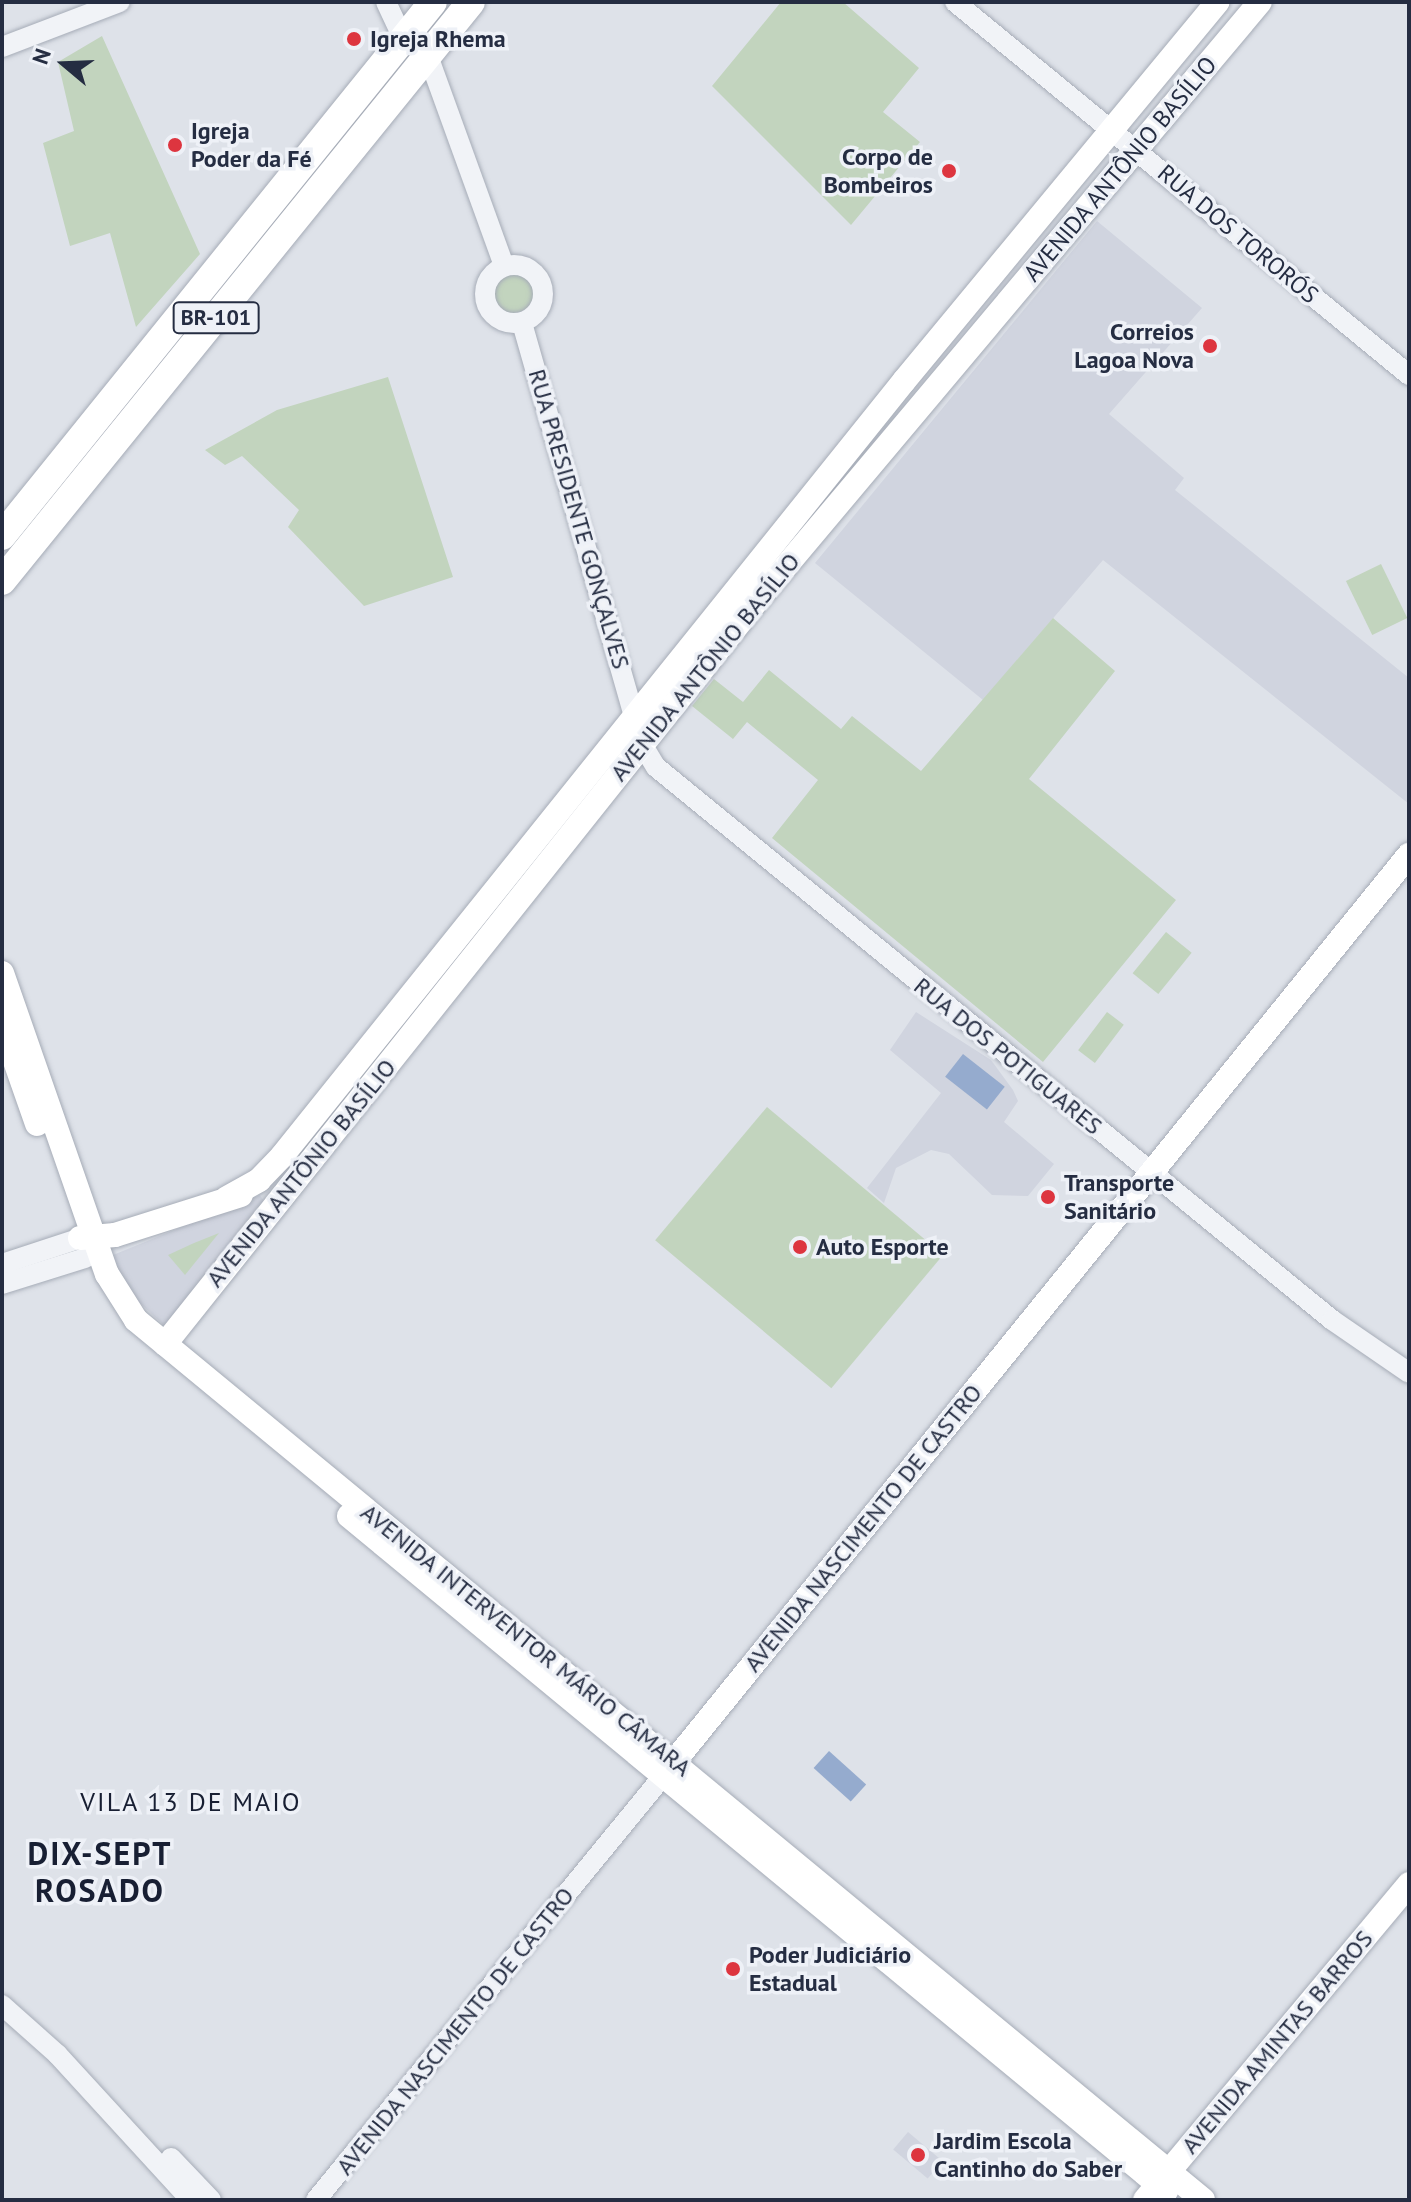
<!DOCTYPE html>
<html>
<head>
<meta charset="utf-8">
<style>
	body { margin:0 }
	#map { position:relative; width:1411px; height:2202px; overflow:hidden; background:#dee2e9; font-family:"PT Sans",sans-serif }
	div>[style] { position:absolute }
	.built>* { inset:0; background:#d0d4df; transform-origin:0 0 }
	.green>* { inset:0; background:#c2d4be; transform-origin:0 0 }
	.round { border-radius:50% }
	.water>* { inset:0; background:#95abce; transform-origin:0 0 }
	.roads { filter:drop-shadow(0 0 2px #a6acb7) drop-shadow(0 0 2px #a6acb7) }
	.minor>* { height:20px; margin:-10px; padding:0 10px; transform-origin:10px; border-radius:10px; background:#f1f3f7 }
	.minor>.ring { margin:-10px; padding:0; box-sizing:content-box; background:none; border:20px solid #f1f3f7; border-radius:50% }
	.major>* { height:24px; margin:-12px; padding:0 12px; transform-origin:12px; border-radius:12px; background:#fff }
	.highway>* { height:28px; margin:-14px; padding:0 14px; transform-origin:14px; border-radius:14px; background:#fff }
	.dots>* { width:22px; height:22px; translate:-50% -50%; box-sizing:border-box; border:4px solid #eef1f7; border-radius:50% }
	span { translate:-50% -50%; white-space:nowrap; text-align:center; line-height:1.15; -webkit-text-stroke:7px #eef1f7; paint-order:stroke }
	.shield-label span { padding:2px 6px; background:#eef1f7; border:2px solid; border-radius:6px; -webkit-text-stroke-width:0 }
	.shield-label { font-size:22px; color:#252d42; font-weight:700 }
	.poi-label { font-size:24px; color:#252d42; font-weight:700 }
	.left { translate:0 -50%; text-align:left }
	.right { translate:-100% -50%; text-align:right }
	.street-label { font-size:24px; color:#252d42 }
	.neighbourhood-label { font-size:26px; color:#181f33; letter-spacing:2px }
	.district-label { font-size:32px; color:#181f33; font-weight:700; letter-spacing:2px }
	.frame { position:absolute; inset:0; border:4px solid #252d42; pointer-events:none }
	.north { position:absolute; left:24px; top:24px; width:80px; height:80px; -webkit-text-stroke:6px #eef1f7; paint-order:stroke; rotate:289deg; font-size:22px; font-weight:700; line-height:32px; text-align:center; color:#252d42 }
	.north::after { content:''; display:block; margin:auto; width:28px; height:36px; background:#252d42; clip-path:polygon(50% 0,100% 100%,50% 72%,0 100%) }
</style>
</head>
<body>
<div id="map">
	<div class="built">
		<div style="clip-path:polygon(1097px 221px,1202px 308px,1109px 414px,1184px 478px,1175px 490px,1409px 678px,1409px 804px,1103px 560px,983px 700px,815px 563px)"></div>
		<div style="clip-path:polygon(916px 1012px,991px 1060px,1013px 1090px,1018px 1101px,1004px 1122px,1054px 1164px,1028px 1196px,992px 1195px,949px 1154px,931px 1150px,896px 1168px,884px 1203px,867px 1188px,941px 1093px,890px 1050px)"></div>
		<div style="clip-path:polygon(260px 1195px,269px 1209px,168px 1329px,125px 1289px,113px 1255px)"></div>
		<div style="left:908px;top:2132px;width:45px;height:23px;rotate:40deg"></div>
	</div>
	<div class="green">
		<div style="clip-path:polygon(781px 2px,843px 2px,919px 68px,883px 112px,920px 142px,851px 225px,712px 86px)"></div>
		<div style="clip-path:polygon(102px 36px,200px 254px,136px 327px,110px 233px,70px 246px,43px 143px,74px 131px,58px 62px)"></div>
		<div class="round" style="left:491px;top:269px;width:44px;height:44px"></div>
		<div style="clip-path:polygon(388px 377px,453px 577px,364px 606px,288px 527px,299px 510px,242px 456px,225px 465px,205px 450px,277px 410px)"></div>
		<div style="left:1381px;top:564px;width:60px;height:39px;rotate:64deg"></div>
		<div style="clip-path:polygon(1053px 618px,1115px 671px,1029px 779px,1176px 900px,1043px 1062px,772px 838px,818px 780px,747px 722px,733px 739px,692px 706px,714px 679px,743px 702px,769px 670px,841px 729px,852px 716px,921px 771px)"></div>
		<div style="left:1166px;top:932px;width:33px;height:53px;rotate:39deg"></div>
		<div style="left:1107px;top:1012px;width:21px;height:48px;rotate:37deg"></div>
		<div style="left:767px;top:1107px;width:230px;height:174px;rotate:40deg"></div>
		<div style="clip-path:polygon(219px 1233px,185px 1275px,168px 1255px,194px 1243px)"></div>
	</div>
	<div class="water">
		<div style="left:963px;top:1054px;width:53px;height:29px;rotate:38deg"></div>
		<div style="left:829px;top:1751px;width:50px;height:23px;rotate:42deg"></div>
	</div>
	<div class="roads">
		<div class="minor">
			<div style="left:386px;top:2px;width:31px;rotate:65deg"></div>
			<div style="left:399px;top:30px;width:36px;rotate:39deg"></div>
			<div style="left:427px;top:53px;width:226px;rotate:70.1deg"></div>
			<div style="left:955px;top:2px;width:588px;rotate:39.41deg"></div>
			<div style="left:2px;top:47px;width:126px;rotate:-20.9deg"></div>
			<div class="ring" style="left:485px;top:265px;width:38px;height:38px"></div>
			<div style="left:522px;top:323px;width:438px;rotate:74.1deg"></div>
			<div style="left:642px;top:744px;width:27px;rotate:59deg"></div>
			<div style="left:656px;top:767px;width:873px;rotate:39.28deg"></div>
			<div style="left:1332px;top:1320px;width:93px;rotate:34.5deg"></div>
			<div style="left:2px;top:1264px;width:80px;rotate:-18.2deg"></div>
			<div style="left:2px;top:1284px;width:87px;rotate:-17.4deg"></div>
			<div style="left:2px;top:2005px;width:74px;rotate:41.7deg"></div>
			<div style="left:57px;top:2054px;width:198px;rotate:47.5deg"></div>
			<div style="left:171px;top:2158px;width:58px;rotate:46.4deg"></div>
			<div style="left:316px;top:2200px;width:548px;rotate:-50.7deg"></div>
		</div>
		<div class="major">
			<div style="left:2px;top:973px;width:319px;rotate:70.8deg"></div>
			<div style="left:107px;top:1274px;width:54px;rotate:57.8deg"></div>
			<div style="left:136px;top:1320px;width:1383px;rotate:39.51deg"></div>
			<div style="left:2px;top:1024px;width:106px;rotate:70.7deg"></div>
			<div style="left:227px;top:1198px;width:37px;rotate:-29deg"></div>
			<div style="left:259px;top:1180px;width:33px;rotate:-46deg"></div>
			<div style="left:282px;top:1156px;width:994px;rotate:-51.25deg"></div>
			<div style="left:904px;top:381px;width:492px;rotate:-50.4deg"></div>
			<div style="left:80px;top:1238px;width:35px;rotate:-5deg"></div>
			<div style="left:115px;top:1235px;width:132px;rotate:-17.6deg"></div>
			<div style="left:165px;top:1344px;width:955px;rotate:-51.46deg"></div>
			<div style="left:760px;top:597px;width:777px;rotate:-49.96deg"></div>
			<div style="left:349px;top:1516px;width:1060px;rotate:39.56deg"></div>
			<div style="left:665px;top:1773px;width:1182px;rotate:-50.98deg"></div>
			<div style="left:1145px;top:2200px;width:412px;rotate:-50.1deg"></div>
		</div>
		<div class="highway">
			<div style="left:2px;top:536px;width:686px;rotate:-51.09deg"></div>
			<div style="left:2px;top:581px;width:745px;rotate:-50.99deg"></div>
		</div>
	</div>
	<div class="dots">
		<div style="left:354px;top:39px;background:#dd353f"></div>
		<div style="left:175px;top:145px;background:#dd353f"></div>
		<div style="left:949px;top:171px;background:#dd353f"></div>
		<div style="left:1210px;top:346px;background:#dd353f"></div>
		<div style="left:1048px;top:1197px;background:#dd353f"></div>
		<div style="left:800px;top:1247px;background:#dd353f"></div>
		<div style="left:733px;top:1969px;background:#dd353f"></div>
		<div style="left:918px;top:2155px;background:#dd353f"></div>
	</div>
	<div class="shield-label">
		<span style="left:216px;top:318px">BR-101</span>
	</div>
	<div class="poi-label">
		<span class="left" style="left:370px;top:39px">Igreja Rhema</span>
		<span class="left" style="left:191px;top:145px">Igreja<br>Poder da Fé</span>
		<span class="right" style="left:933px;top:171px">Corpo de<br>Bombeiros</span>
		<span class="right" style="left:1194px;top:346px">Correios<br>Lagoa Nova</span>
		<span class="left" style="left:1064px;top:1197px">Transporte<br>Sanitário</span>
		<span class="left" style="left:816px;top:1247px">Auto Esporte</span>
		<span class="left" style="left:749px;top:1969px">Poder Judiciário<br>Estadual</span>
		<span class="left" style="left:934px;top:2155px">Jardim Escola<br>Cantinho do Saber</span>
	</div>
	<div class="street-label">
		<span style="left:1120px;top:169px;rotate:-50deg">AVENIDA ANTÔNIO BASÍLIO</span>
		<span style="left:1238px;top:234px;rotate:40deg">RUA DOS TORORÓS</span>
		<span style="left:579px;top:519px;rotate:74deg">RUA PRESIDENTE GONÇALVES</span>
		<span style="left:705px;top:667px;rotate:-51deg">AVENIDA ANTÔNIO BASÍLIO</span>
		<span style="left:1008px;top:1056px;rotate:39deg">RUA DOS POTIGUARES</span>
		<span style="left:301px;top:1173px;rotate:-51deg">AVENIDA ANTÔNIO BASÍLIO</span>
		<span style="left:863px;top:1528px;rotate:-51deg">AVENIDA NASCIMENTO DE CASTRO</span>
		<span style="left:526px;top:1640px;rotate:39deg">AVENIDA INTERVENTOR MÁRIO CÂMARA</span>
		<span style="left:455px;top:2031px;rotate:-51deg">AVENIDA NASCIMENTO DE CASTRO</span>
		<span style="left:1277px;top:2042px;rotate:-50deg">AVENIDA AMINTAS BARROS</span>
	</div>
	<div class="neighbourhood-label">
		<span style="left:191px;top:1802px">VILA 13 DE MAIO</span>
	</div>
	<div class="district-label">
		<span style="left:100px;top:1872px">DIX-SEPT<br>ROSADO</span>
	</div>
	<div class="frame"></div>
	<div class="north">N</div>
</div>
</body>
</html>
